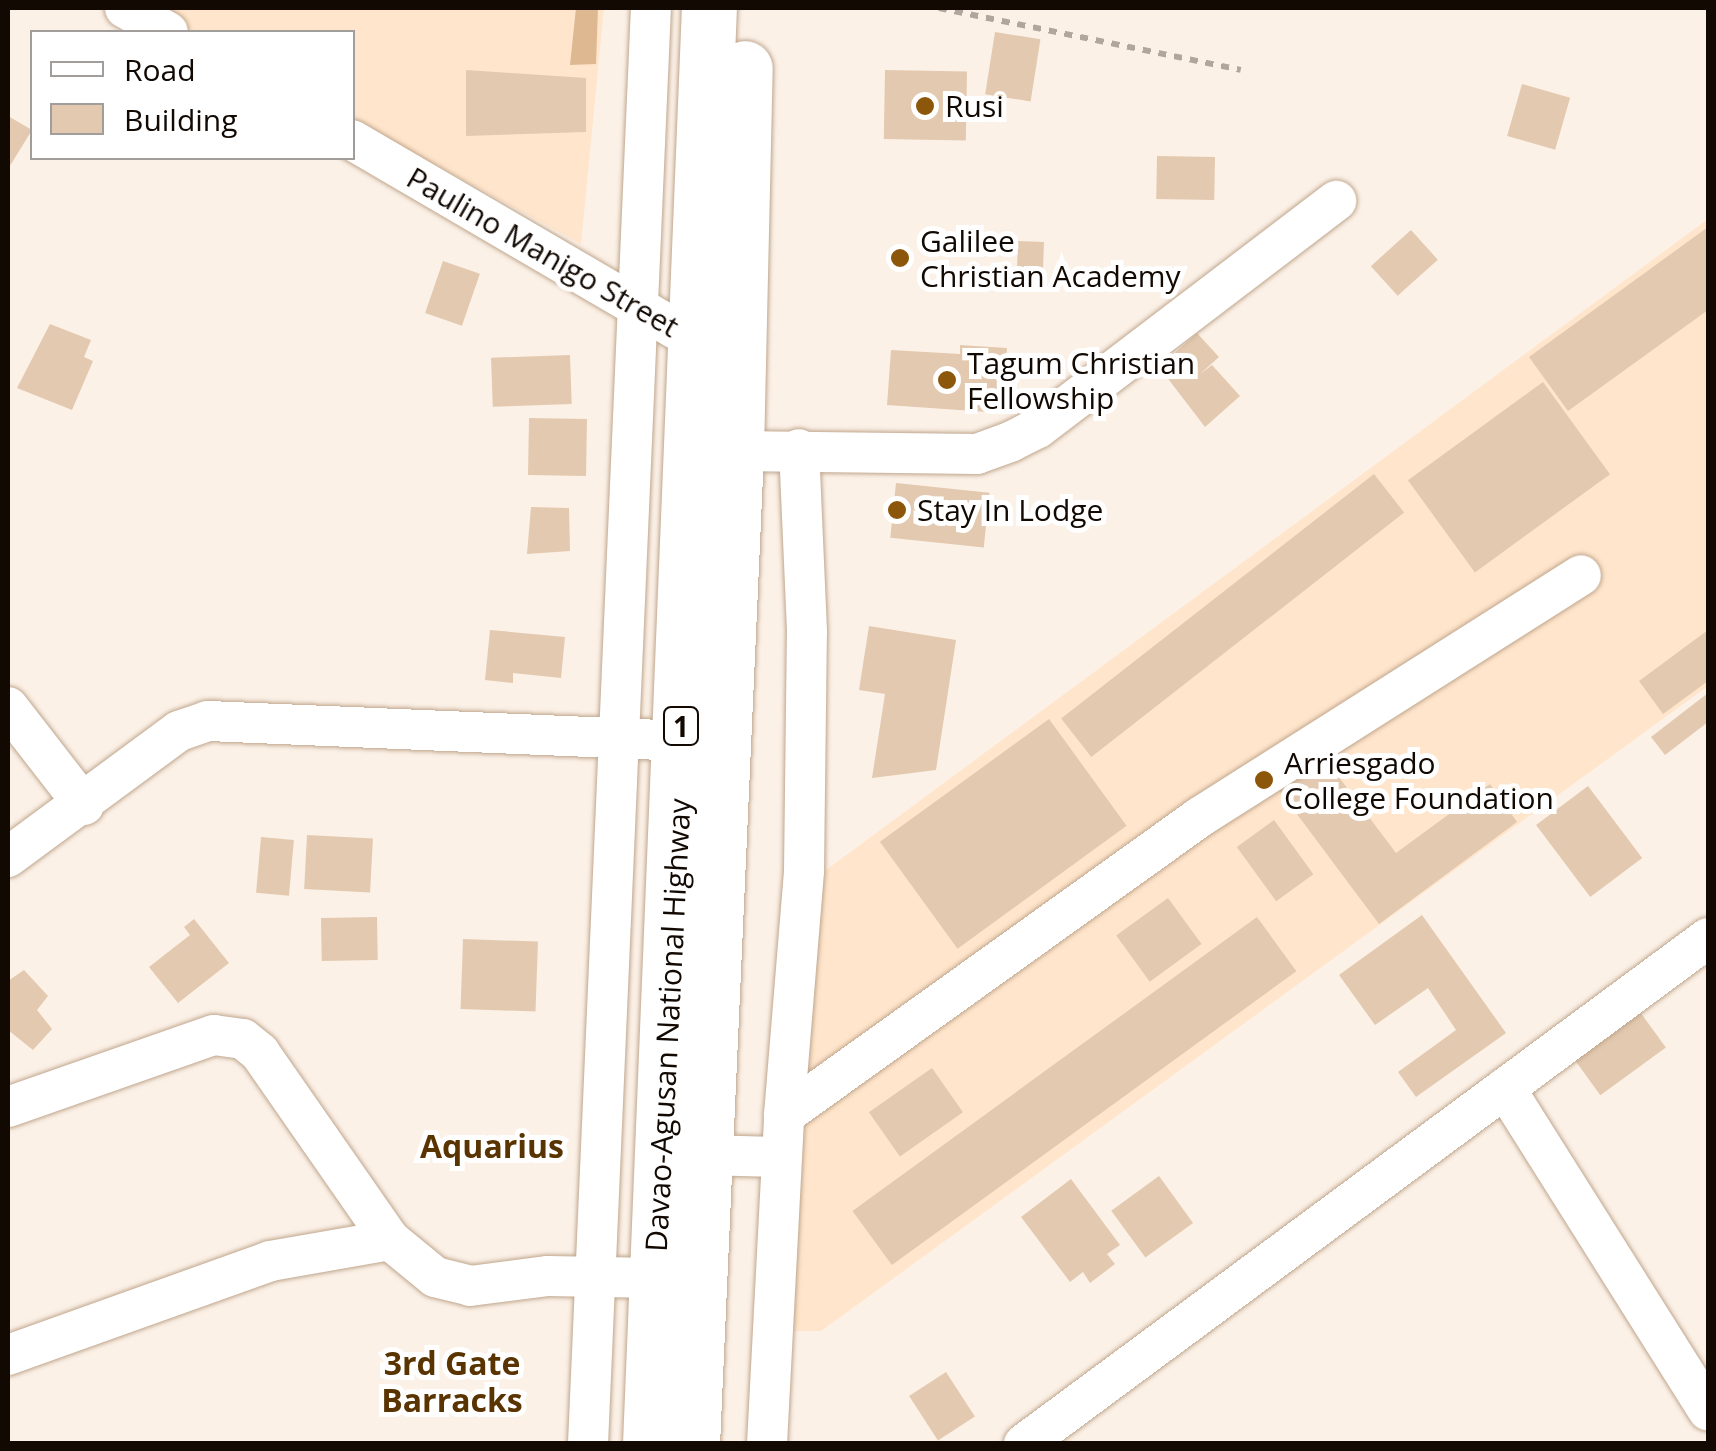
<!DOCTYPE html>
<html>
<head>
<meta charset="utf-8">
<style>
	body { margin:0 }
	#map { position:relative; width:1716px; height:1451px; overflow:hidden; background:#fcf1e7; font-family:"Open Sans",sans-serif }
	div>[style] { position:absolute }
	.built>* { inset:0; background:#ffe5cb }
	.green>* { inset:0; background:#deb891 }
	.building>* { inset:0; background:#e3c9af; transform-origin:0 0 }
	.path>* { height:6px; margin-top:-3px; transform-origin:0; background:repeating-linear-gradient(90deg,#b0a69d 0 8px,transparent 0 16px) }
	.roads { filter:drop-shadow(0 0 2px #bfa68d) drop-shadow(0 0 2px #bfa68d) }
	.minor>* { height:40px; margin:-20px; padding:0 20px; transform-origin:20px; border-radius:20px; background:#fff }
	.highway>* { height:55px; margin:-27.5px; padding:0 27.5px; transform-origin:27.5px; border-radius:27.5px; background:#fff }
	.dots>* { width:28px; height:28px; translate:-50% -50%; box-sizing:border-box; border:5px solid #fff; border-radius:50% }
	span { translate:-50% -50%; white-space:nowrap; text-align:center; line-height:1.15; -webkit-text-stroke:10px #fff; paint-order:stroke }
	.shield-label span { padding:2px 8px; background:#fff; border:2px solid; border-radius:8px; -webkit-text-stroke-width:0 }
	.shield-label { font-size:28px; color:#120903; font-weight:700 }
	.poi-label { font-size:30px; color:#120903 }
	.left { translate:0 -50%; text-align:left }
	.street-label { font-size:30px; color:#120903 }
	.neighbourhood-label { font-size:32px; color:#593400; font-weight:700 }
	.frame { position:absolute; inset:0; border:10px solid #120903; pointer-events:none }
	.legend { position:absolute; left:30px; top:30px; width:325px; height:130px; box-sizing:border-box; background:#fff; border:2px solid #a09d9a; margin:0; padding:12px 18px; list-style:none; font-size:30px; color:#120903 }
	.legend li { display:flex; align-items:center; gap:20px; height:50px }
	.legend b { width:50px; border:2px solid #a09d9a }
</style>
</head>
<body>
<div id="map">
	<div class="built">
		<div style="clip-path:polygon(146px 8px,604px 8px,581px 244px,353px 120px,352px 32px,192px 32px)"></div>
		<div style="clip-path:polygon(1708px 219px,1708px 686px,821px 1331px,784px 1331px,822px 873px)"></div>
	</div>
	<div class="green">
		<div style="clip-path:polygon(576px 8px,598px 8px,596px 64px,570px 65px)"></div>
	</div>
	<div class="building">
		<div style="left:995px;top:32px;width:46px;height:63px;rotate:9deg"></div>
		<div style="clip-path:polygon(466px 70px,586px 78px,586px 132px,466px 136px)"></div>
		<div style="left:885px;top:70px;width:82px;height:69px;rotate:1deg"></div>
		<div style="left:1522px;top:84px;width:50px;height:54px;rotate:16deg"></div>
		<div style="clip-path:polygon(8px 116px,32px 130px,8px 169px)"></div>
		<div style="left:1157px;top:156px;width:58px;height:43px;rotate:1deg"></div>
		<div style="clip-path:polygon(1708px 227px,1708px 310px,1568px 411px,1529px 357px)"></div>
		<div style="left:1411px;top:230px;width:40px;height:54px;rotate:48deg"></div>
		<div style="left:1018px;top:241px;width:26px;height:38px;rotate:2deg"></div>
		<div style="left:443px;top:261px;width:39px;height:55px;rotate:19deg"></div>
		<div style="clip-path:polygon(50px 324px,91px 340px,84px 357px,93px 361px,72px 410px,17px 388px)"></div>
		<div style="clip-path:polygon(1197px 333px,1219px 357px,1200px 374px,1212px 365px,1240px 396px,1205px 427px,1159px 367px)"></div>
		<div style="clip-path:polygon(960px 345px,1007px 348px,1002px 413px,887px 405px,891px 350px,960px 354px)"></div>
		<div style="left:570px;top:355px;width:49px;height:79px;rotate:88deg"></div>
		<div style="left:1543px;top:382px;width:114px;height:167px;rotate:54deg"></div>
		<div style="left:529px;top:418px;width:58px;height:57px;rotate:1deg"></div>
		<div style="left:1374px;top:474px;width:49px;height:397px;rotate:52deg"></div>
		<div style="left:896px;top:483px;width:94px;height:55px;rotate:6deg"></div>
		<div style="clip-path:polygon(531px 507px,569px 508px,570px 551px,527px 554px)"></div>
		<div style="clip-path:polygon(869px 626px,956px 640px,936px 770px,872px 778px,885px 694px,859px 690px)"></div>
		<div style="clip-path:polygon(490px 630px,565px 637px,561px 678px,513px 673px,513px 683px,485px 680px)"></div>
		<div style="clip-path:polygon(1708px 630px,1708px 681px,1663px 714px,1639px 681px)"></div>
		<div style="clip-path:polygon(1708px 693px,1708px 722px,1665px 755px,1651px 737px)"></div>
		<div style="left:1049px;top:719px;width:132px;height:209px;rotate:54deg"></div>
		<div style="clip-path:polygon(1317px 748px,1396px 853px,1490px 784px,1517px 822px,1379px 924px,1273px 782px)"></div>
		<div style="left:1588px;top:786px;width:90px;height:65px;rotate:53deg"></div>
		<div style="left:1274px;top:820px;width:67px;height:46px;rotate:54deg"></div>
		<div style="left:307px;top:835px;width:66px;height:54px;rotate:3deg"></div>
		<div style="left:261px;top:837px;width:33px;height:56px;rotate:5deg"></div>
		<div style="left:1168px;top:898px;width:57px;height:64px;rotate:54deg"></div>
		<div style="clip-path:polygon(1422px 915px,1506px 1033px,1416px 1097px,1398px 1072px,1456px 1030px,1428px 988px,1375px 1025px,1339px 975px)"></div>
		<div style="left:377px;top:917px;width:43px;height:56px;rotate:89deg"></div>
		<div style="left:1257px;top:917px;width:67px;height:500px;rotate:54deg"></div>
		<div style="clip-path:polygon(194px 919px,229px 963px,178px 1003px,149px 967px,190px 935px,184px 927px)"></div>
		<div style="left:463px;top:939px;width:75px;height:70px;rotate:2deg"></div>
		<div style="clip-path:polygon(24px 970px,48px 996px,37px 1010px,52px 1029px,33px 1050px,8px 1030px,8px 981px)"></div>
		<div style="left:1640px;top:1012px;width:44px;height:81px;rotate:54deg"></div>
		<div style="left:932px;top:1068px;width:54px;height:77px;rotate:55deg"></div>
		<div style="left:1159px;top:1176px;width:58px;height:59px;rotate:54deg"></div>
		<div style="clip-path:polygon(1071px 1179px,1120px 1245px,1107px 1254px,1115px 1264px,1090px 1283px,1083px 1272px,1070px 1282px,1021px 1217px)"></div>
		<div style="left:946px;top:1372px;width:53px;height:44px;rotate:57deg"></div>
	</div>
	<div class="path">
		<div style="left:939px;top:8px;width:308px;rotate:11.6deg"></div>
	</div>
	<div class="roads">
		<div class="minor">
			<div style="left:125px;top:8px;width:49px;rotate:29.2deg"></div>
			<div style="left:352px;top:140px;width:400px;rotate:30.3deg"></div>
			<div style="left:697px;top:342px;width:22px"></div>
			<div style="left:736px;top:451px;width:241px;rotate:0.7deg"></div>
			<div style="left:977px;top:454px;width:37px;rotate:-20deg"></div>
			<div style="left:1012px;top:441px;width:29px;rotate:-27deg"></div>
			<div style="left:1038px;top:428px;width:375px;rotate:-37.3deg"></div>
			<div style="left:8px;top:707px;width:124px;rotate:52.2deg"></div>
			<div style="left:8px;top:857px;width:212px;rotate:-36.4deg"></div>
			<div style="left:179px;top:731px;width:31px;rotate:-19deg"></div>
			<div style="left:208px;top:721px;width:473px;rotate:2.4deg"></div>
			<div style="left:1505px;top:1088px;width:381px;rotate:57.8deg"></div>
			<div style="left:8px;top:1107px;width:218px;rotate:-19.3deg"></div>
			<div style="left:214px;top:1035px;width:29px;rotate:8deg"></div>
			<div style="left:243px;top:1039px;width:22px;rotate:39deg"></div>
			<div style="left:260px;top:1053px;width:228px;rotate:55.2deg"></div>
			<div style="left:390px;top:1240px;width:58px;rotate:39.4deg"></div>
			<div style="left:435px;top:1277px;width:36px;rotate:14deg"></div>
			<div style="left:470px;top:1286px;width:79px;rotate:-7.3deg"></div>
			<div style="left:548px;top:1276px;width:108px;rotate:1.1deg"></div>
			<div style="left:784px;top:1115px;width:245px;rotate:-85.3deg"></div>
			<div style="left:804px;top:871px;width:240px;rotate:-89.3deg"></div>
			<div style="left:807px;top:631px;width:182px;rotate:-92.5deg"></div>
			<div style="left:703px;top:1155px;width:74px;rotate:1.5deg"></div>
			<div style="left:8px;top:1355px;width:278px;rotate:-19.7deg"></div>
			<div style="left:270px;top:1261px;width:122px;rotate:-9.9deg"></div>
			<div style="left:588px;top:1444px;width:1437px;rotate:-87.49deg"></div>
			<div style="left:767px;top:1444px;width:329px;rotate:-87deg"></div>
			<div style="left:784px;top:1115px;width:512px;rotate:-35.62deg"></div>
			<div style="left:1200px;top:817px;width:451px;rotate:-32.4deg"></div>
			<div style="left:1024px;top:1444px;width:851px;rotate:-36.49deg"></div>
		</div>
		<div class="highway">
			<div style="left:650px;top:1444px;width:1437px;rotate:-87.65deg"></div>
			<div style="left:692px;top:1444px;width:994px;rotate:-87.46deg"></div>
			<div style="left:736px;top:451px;width:383px;rotate:-88.7deg"></div>
		</div>
	</div>
	<div class="dots">
		<div style="left:925px;top:106px;background:#8d570b"></div>
		<div style="left:900px;top:258px;background:#8d570b"></div>
		<div style="left:947px;top:380px;background:#8d570b"></div>
		<div style="left:897px;top:510px;background:#8d570b"></div>
		<div style="left:1264px;top:780px;background:#8d570b"></div>
	</div>
	<div class="shield-label">
		<span style="left:681px;top:726px">1</span>
	</div>
	<div class="poi-label">
		<span class="left" style="left:945px;top:106px">Rusi</span>
		<span class="left" style="left:920px;top:258px">Galilee<br>Christian Academy</span>
		<span class="left" style="left:967px;top:380px">Tagum Christian<br>Fellowship</span>
		<span class="left" style="left:917px;top:510px">Stay In Lodge</span>
		<span class="left" style="left:1284px;top:780px">Arriesgado<br>College Foundation</span>
	</div>
	<div class="street-label">
		<span style="left:543px;top:252px;rotate:30deg">Paulino Manigo Street</span>
		<span style="left:668px;top:1025px;rotate:-87deg">Davao-Agusan National Highway</span>
	</div>
	<div class="neighbourhood-label">
		<span style="left:492px;top:1146px">Aquarius</span>
		<span style="left:452px;top:1382px">3rd Gate<br>Barracks</span>
	</div>
	<div class="frame"></div>
	<ul class="legend">
	<li><b style="height:12px;background:#fff"></b>Road</li>
	<li><b style="height:28px;background:#e3c9af"></b>Building</li>
	</ul>
</div>
</body>
</html>
